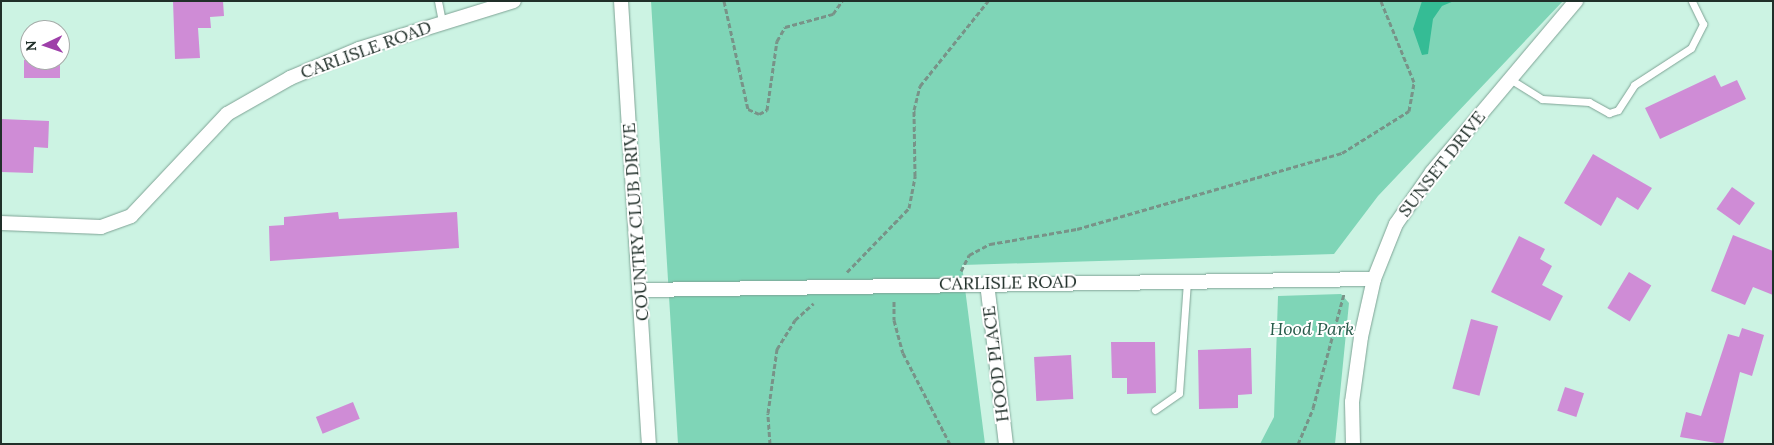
<!DOCTYPE html>
<html>
<head>
<meta charset="utf-8">
<style>
	body { margin:0 }
	#map { position:relative; width:1774px; height:445px; overflow:hidden; background:#ccf3e3; font-family:Lora,serif }
	div>[style] { position:absolute }
	.green>* { inset:0; background:#7fd5b7 }
	.water>* { inset:0; background:#35bc95 }
	.building>* { inset:0; background:#cf8cd6; transform-origin:0 0 }
	.path>* { height:3px; margin-top:-1.5px; transform-origin:0; background:repeating-linear-gradient(90deg,#789388 0 5px,transparent 0 7.5px) }
	.roads { filter:drop-shadow(0 0 1px #7ea395) drop-shadow(0 0 1px #7ea395) }
	.lane>* { height:7px; margin:-3.5px; padding:0 3.5px; transform-origin:3.5px; border-radius:3.5px; background:#fff }
	.street>* { height:14px; margin:-7px; padding:0 7px; transform-origin:7px; border-radius:7px; background:#fff }
	span { translate:-50% -50%; white-space:nowrap; text-align:center; line-height:1.15; -webkit-text-stroke:4px #fff; paint-order:stroke }
	.street-label { font-size:18px; color:#202f29 }
	.park-label { font-size:18px; color:#275b4a; font-style:italic }
	.frame { position:absolute; inset:0; border:2px solid #202f29; pointer-events:none }
	.north { position:absolute; left:20px; top:20px; width:50px; height:50px; box-sizing:border-box; background:#fff; border:1px solid #a6aca9; border-radius:50%; rotate:267deg; font-size:14px; font-weight:700; line-height:20px; text-align:center; color:#202f29 }
	.north::after { content:''; display:block; margin:auto; width:18px; height:22px; background:#9e40a9; clip-path:polygon(50% 0,100% 100%,50% 72%,0 100%) }
</style>
</head>
<body>
<div id="map">
	<div class="green">
		<div style="clip-path:polygon(651px 1px,1563px 1px,1378px 196px,1334px 254px,962px 265px,985px 444px,678px 444px)"></div>
		<div style="clip-path:polygon(1341px 294px,1349px 303px,1335px 444px,1260px 444px,1274px 417px,1278px 296px)"></div>
	</div>
	<div class="water">
		<div style="clip-path:polygon(1422px 1px,1454px 1px,1442px 6px,1433px 19px,1428px 54px,1422px 55px,1413px 29px)"></div>
	</div>
	<div class="building">
		<div style="clip-path:polygon(173px 1px,223px 1px,224px 16px,210px 17px,211px 28px,198px 28px,200px 58px,175px 59px)"></div>
		<div style="left:24px;top:60px;width:36px;height:18px"></div>
		<div style="clip-path:polygon(1715px 75px,1721px 87px,1737px 80px,1746px 99px,1660px 139px,1645px 108px)"></div>
		<div style="clip-path:polygon(1px 119px,49px 121px,48px 148px,34px 147px,33px 173px,1px 172px)"></div>
		<div style="clip-path:polygon(1593px 154px,1652px 188px,1638px 210px,1617px 197px,1601px 226px,1564px 203px)"></div>
		<div style="left:1732px;top:187px;width:28px;height:27px;rotate:35deg"></div>
		<div style="clip-path:polygon(338px 212px,339px 219px,457px 212px,459px 248px,270px 261px,269px 226px,284px 225px,284px 217px)"></div>
		<div style="clip-path:polygon(1733px 235px,1773px 251px,1773px 295px,1753px 287px,1745px 305px,1711px 291px)"></div>
		<div style="clip-path:polygon(1519px 236px,1545px 249px,1540px 259px,1552px 266px,1542px 285px,1563px 296px,1550px 321px,1491px 292px)"></div>
		<div style="left:1629px;top:272px;width:26px;height:42px;rotate:31deg"></div>
		<div style="left:1471px;top:319px;width:28px;height:72px;rotate:15deg"></div>
		<div style="clip-path:polygon(1742px 328px,1764px 335px,1752px 376px,1740px 372px,1723px 444px,1680px 437px,1686px 412px,1701px 416px,1728px 334px,1739px 337px)"></div>
		<div style="clip-path:polygon(1111px 342px,1155px 342px,1156px 393px,1127px 394px,1127px 378px,1112px 378px)"></div>
		<div style="clip-path:polygon(1251px 348px,1252px 394px,1238px 395px,1238px 408px,1199px 409px,1198px 350px)"></div>
		<div style="left:1071px;top:355px;width:44px;height:37px;rotate:87deg"></div>
		<div style="left:1565px;top:387px;width:20px;height:25px;rotate:18deg"></div>
		<div style="left:353px;top:402px;width:18px;height:40px;rotate:68deg"></div>
	</div>
	<div class="path">
		<div style="left:724px;top:1px;width:111px;rotate:77.5deg"></div>
		<div style="left:748px;top:109px;width:12px;rotate:24deg"></div>
		<div style="left:759px;top:114px;width:9px;rotate:-27deg"></div>
		<div style="left:767px;top:110px;width:70px;rotate:-81.8deg"></div>
		<div style="left:777px;top:41px;width:16px;rotate:-60deg"></div>
		<div style="left:785px;top:27px;width:50px;rotate:-15.2deg"></div>
		<div style="left:833px;top:14px;width:16px;rotate:-55deg"></div>
		<div style="left:961px;top:271px;width:18px;rotate:-63deg"></div>
		<div style="left:969px;top:255px;width:24px;rotate:-28deg"></div>
		<div style="left:990px;top:244px;width:88px;rotate:-9.8deg"></div>
		<div style="left:1077px;top:229px;width:276px;rotate:-16deg"></div>
		<div style="left:1342px;top:153px;width:79px;rotate:-32.1deg"></div>
		<div style="left:1409px;top:111px;width:29px;rotate:-80deg"></div>
		<div style="left:1414px;top:82px;width:87px;rotate:-112.2deg"></div>
		<div style="left:847px;top:272px;width:89px;rotate:-45.9deg"></div>
		<div style="left:909px;top:208px;width:33px;rotate:-79deg"></div>
		<div style="left:915px;top:176px;width:66px;rotate:-90.9deg"></div>
		<div style="left:914px;top:110px;width:25px;rotate:-76deg"></div>
		<div style="left:920px;top:86px;width:109px;rotate:-51.3deg"></div>
		<div style="left:894px;top:301px;width:19px;rotate:90deg"></div>
		<div style="left:894px;top:320px;width:34px;rotate:75deg"></div>
		<div style="left:903px;top:353px;width:102px;rotate:62.7deg"></div>
		<div style="left:770px;top:444px;width:31px;rotate:-94deg"></div>
		<div style="left:768px;top:413px;width:65px;rotate:-82deg"></div>
		<div style="left:777px;top:349px;width:34px;rotate:-58deg"></div>
		<div style="left:795px;top:320px;width:25px;rotate:-42deg"></div>
		<div style="left:1298px;top:444px;width:39px;rotate:-67deg"></div>
		<div style="left:1313px;top:408px;width:118px;rotate:-74.8deg"></div>
	</div>
	<div class="roads">
		<div class="lane">
			<div style="left:438px;top:1px;width:21px;rotate:79deg"></div>
			<div style="left:1510px;top:79px;width:38px;rotate:32deg"></div>
			<div style="left:1542px;top:99px;width:47px;rotate:3.7deg"></div>
			<div style="left:1589px;top:102px;width:23px;rotate:29deg"></div>
			<div style="left:1609px;top:113px;width:9px;rotate:-18deg"></div>
			<div style="left:1618px;top:110px;width:30px;rotate:-57deg"></div>
			<div style="left:1634px;top:85px;width:68px;rotate:-33deg"></div>
			<div style="left:1691px;top:48px;width:27px;rotate:-63deg"></div>
			<div style="left:1703px;top:24px;width:25px;rotate:-116deg"></div>
			<div style="left:1155px;top:410px;width:29px;rotate:-35deg"></div>
			<div style="left:1179px;top:393px;width:112px;rotate:-85.9deg"></div>
		</div>
		<div class="street">
			<div style="left:621px;top:1px;width:444px;rotate:86.4deg"></div>
			<div style="left:1px;top:223px;width:100px;rotate:2.3deg"></div>
			<div style="left:101px;top:227px;width:32px;rotate:-20deg"></div>
			<div style="left:131px;top:216px;width:140px;rotate:-46.7deg"></div>
			<div style="left:227px;top:114px;width:73px;rotate:-29.7deg"></div>
			<div style="left:290px;top:78px;width:75px;rotate:-22.8deg"></div>
			<div style="left:359px;top:49px;width:162px;rotate:-17.2deg"></div>
			<div style="left:987px;top:283px;width:162px;rotate:83.3deg"></div>
			<div style="left:641px;top:290px;width:733px;rotate:-0.86deg"></div>
			<div style="left:1353px;top:444px;width:42px;rotate:-91.4deg"></div>
			<div style="left:1352px;top:402px;width:66px;rotate:-82.1deg"></div>
			<div style="left:1361px;top:337px;width:59px;rotate:-77.4deg"></div>
			<div style="left:1374px;top:279px;width:59px;rotate:-68.2deg"></div>
			<div style="left:1396px;top:224px;width:63px;rotate:-55.3deg"></div>
			<div style="left:1432px;top:172px;width:224px;rotate:-49.9deg"></div>
		</div>
	</div>
	<div class="street-label">
		<span style="left:366px;top:50px;rotate:-20deg">CARLISLE ROAD</span>
		<span style="left:1442px;top:164px;rotate:-52deg">SUNSET DRIVE</span>
		<span style="left:636px;top:222px;rotate:-94deg">COUNTRY CLUB DRIVE</span>
		<span style="left:1008px;top:283px;rotate:-1deg">CARLISLE ROAD</span>
		<span style="left:996px;top:364px;rotate:-97deg">HOOD PLACE</span>
	</div>
	<div class="park-label">
		<span style="left:1312px;top:329px">Hood Park</span>
	</div>
	<div class="frame"></div>
	<div class="north">N</div>
</div>
</body>
</html>
